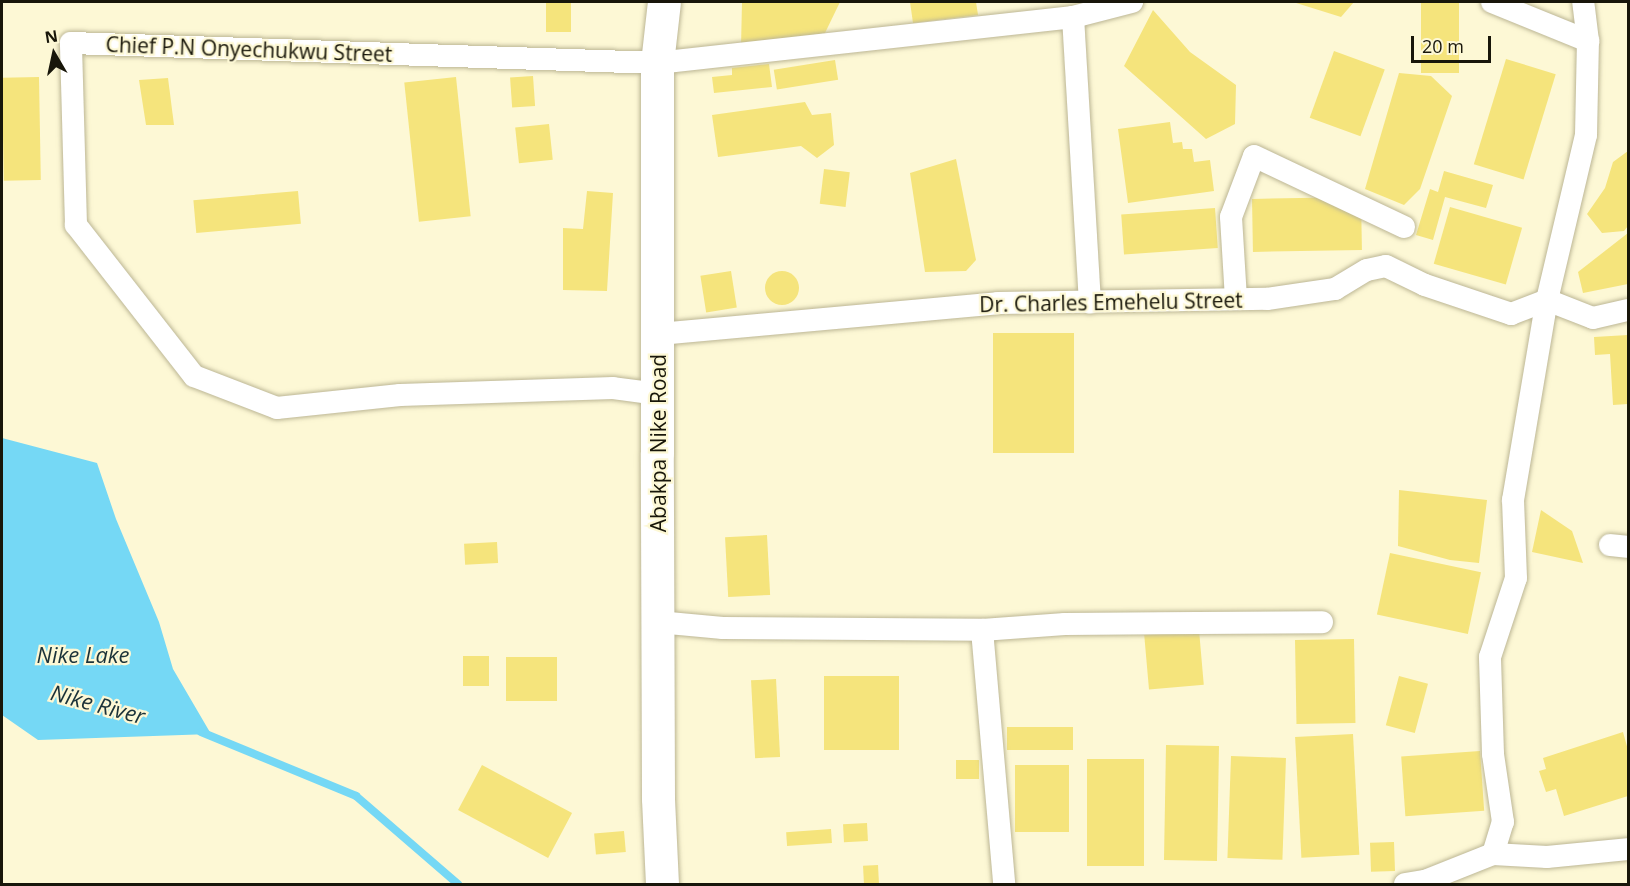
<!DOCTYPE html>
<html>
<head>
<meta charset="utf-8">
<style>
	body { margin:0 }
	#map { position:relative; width:1630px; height:886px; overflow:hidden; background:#fdf8d5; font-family:"Open Sans",sans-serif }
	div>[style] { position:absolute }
	.water>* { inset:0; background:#75d8f5 }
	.stream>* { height:8px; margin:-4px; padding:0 4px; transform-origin:4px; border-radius:4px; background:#75d8f5 }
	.building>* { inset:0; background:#f5e47c; transform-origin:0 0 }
	.round { border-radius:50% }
	.roads { filter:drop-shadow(0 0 2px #bcb695) drop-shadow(0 0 2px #bcb695) }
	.minor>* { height:22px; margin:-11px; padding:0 11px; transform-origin:11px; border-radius:11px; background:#fff }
	.primary>* { height:33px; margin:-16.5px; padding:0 16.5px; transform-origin:16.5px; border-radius:16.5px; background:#fff }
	span { translate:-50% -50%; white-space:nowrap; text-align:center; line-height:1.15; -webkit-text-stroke:4.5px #fdf8d5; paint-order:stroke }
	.street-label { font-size:21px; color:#18160a }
	.water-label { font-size:22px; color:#1b3239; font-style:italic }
	.frame { position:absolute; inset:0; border:3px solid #18160a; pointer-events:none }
	.north { position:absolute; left:24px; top:24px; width:60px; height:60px; -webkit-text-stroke:4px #fdf8d5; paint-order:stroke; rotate:351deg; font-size:16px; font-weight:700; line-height:24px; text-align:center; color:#18160a }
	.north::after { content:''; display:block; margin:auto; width:21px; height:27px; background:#18160a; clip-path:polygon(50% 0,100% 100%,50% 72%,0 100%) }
	.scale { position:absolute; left:1411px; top:36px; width:80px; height:27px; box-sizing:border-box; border:3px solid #18160a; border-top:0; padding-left:8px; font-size:18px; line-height:21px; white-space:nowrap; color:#18160a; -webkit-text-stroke:4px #fdf8d5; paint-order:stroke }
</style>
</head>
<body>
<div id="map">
	<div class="water">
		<div style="clip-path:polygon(2px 438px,97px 463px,116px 519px,159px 622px,173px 669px,211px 734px,38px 740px,2px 715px)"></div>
	</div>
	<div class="stream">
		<div style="left:201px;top:732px;width:168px;rotate:22.4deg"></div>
		<div style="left:356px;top:796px;width:135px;rotate:40.8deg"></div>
	</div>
	<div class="building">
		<div style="left:546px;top:2px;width:25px;height:30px"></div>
		<div style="clip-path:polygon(742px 2px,840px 2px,825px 33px,741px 47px)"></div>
		<div style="clip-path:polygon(910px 2px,976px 2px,978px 15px,913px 23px)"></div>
		<div style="clip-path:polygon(1293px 2px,1354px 2px,1341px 17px)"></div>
		<div style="left:1421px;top:2px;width:38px;height:71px"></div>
		<div style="clip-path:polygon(1153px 10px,1190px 52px,1236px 85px,1235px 124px,1206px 139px,1124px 66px)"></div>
		<div style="left:1334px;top:51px;width:54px;height:71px;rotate:20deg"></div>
		<div style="left:1506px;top:59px;width:52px;height:110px;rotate:17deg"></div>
		<div style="left:835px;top:60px;width:20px;height:62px;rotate:81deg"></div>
		<div style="clip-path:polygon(769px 64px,772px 87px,714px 93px,712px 77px,732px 75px,732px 68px)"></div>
		<div style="clip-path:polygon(1399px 73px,1431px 76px,1452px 96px,1420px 189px,1404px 205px,1365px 189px)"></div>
		<div style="left:533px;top:76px;width:30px;height:23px;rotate:86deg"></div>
		<div style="left:39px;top:77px;width:103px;height:37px;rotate:89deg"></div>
		<div style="left:456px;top:77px;width:140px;height:52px;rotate:84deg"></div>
		<div style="clip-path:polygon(168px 78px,174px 125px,146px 125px,139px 80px)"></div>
		<div style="clip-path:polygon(805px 102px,812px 115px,831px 113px,834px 145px,817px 158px,801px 146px,718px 157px,712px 115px)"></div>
		<div style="clip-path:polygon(1170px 122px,1173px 143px,1182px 142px,1183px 149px,1192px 149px,1194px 162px,1210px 160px,1214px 191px,1128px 203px,1118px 129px)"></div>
		<div style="left:549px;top:124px;width:36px;height:34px;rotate:84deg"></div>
		<div style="clip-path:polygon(1628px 151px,1628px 226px,1624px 231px,1602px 233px,1587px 214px,1605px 188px,1613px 162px)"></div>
		<div style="clip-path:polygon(956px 159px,976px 260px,966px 271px,925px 272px,910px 173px)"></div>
		<div style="left:824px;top:169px;width:26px;height:35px;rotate:7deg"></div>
		<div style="clip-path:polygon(1444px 171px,1493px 185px,1486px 208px,1445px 197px,1433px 240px,1416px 235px,1430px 189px,1438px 192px)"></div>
		<div style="left:298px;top:191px;width:33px;height:105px;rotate:85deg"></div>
		<div style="clip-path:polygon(587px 191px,613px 193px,607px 291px,563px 290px,563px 228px,583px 229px)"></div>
		<div style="left:1361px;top:197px;width:53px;height:109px;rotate:89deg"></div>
		<div style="left:1450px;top:207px;width:75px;height:59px;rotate:16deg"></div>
		<div style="left:1215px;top:208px;width:40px;height:94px;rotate:86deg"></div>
		<div style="clip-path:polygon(1628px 233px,1628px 284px,1583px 293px,1578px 272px)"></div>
		<div style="left:731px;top:271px;width:37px;height:31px;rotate:81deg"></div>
		<div class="round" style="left:765px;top:271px;width:34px;height:34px"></div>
		<div style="left:993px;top:333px;width:81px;height:120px"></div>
		<div style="clip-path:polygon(1628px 335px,1628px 404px,1613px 405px,1610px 354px,1595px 355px,1594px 337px)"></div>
		<div style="clip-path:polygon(1399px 490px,1487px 500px,1479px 563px,1450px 560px,1398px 546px)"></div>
		<div style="clip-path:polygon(1541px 510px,1572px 531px,1583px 563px,1532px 552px)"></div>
		<div style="left:767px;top:535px;width:60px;height:42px;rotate:87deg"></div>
		<div style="left:497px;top:542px;width:21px;height:33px;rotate:87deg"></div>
		<div style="left:1390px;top:553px;width:93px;height:63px;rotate:12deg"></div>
		<div style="left:1199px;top:630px;width:55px;height:55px;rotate:85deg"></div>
		<div style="left:1354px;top:639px;width:84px;height:59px;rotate:89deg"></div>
		<div style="left:463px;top:656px;width:26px;height:30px"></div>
		<div style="left:557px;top:657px;width:44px;height:51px;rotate:90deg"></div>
		<div style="left:824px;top:676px;width:75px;height:74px"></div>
		<div style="left:1399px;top:676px;width:30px;height:51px;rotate:15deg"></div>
		<div style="left:776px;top:679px;width:78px;height:25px;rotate:87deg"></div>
		<div style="left:1073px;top:727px;width:23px;height:66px;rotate:90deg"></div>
		<div style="clip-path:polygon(1623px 732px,1628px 750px,1628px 796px,1564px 816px,1556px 789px,1546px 792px,1539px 771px,1546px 769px,1543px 758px)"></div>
		<div style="left:1353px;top:734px;width:121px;height:58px;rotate:87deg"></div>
		<div style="left:1166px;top:745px;width:53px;height:115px;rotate:1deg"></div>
		<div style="left:1480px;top:751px;width:60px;height:79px;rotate:86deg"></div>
		<div style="left:1231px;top:756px;width:55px;height:102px;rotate:2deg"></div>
		<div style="left:1087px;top:759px;width:57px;height:107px"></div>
		<div style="left:956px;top:760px;width:23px;height:19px"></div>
		<div style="left:482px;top:765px;width:102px;height:51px;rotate:28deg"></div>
		<div style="left:1015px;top:765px;width:54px;height:67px"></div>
		<div style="left:867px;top:823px;width:18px;height:24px;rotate:87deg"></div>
		<div style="left:831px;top:829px;width:14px;height:45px;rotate:86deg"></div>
		<div style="left:624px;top:831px;width:21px;height:30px;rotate:85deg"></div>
		<div style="left:1394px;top:842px;width:29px;height:24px;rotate:88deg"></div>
		<div style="left:878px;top:865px;width:19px;height:15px;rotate:87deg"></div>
	</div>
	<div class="roads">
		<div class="minor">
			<div style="left:1492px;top:2px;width:104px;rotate:22.1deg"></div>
			<div style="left:1073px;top:17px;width:286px;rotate:86.6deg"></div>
			<div style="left:1236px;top:299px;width:82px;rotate:-93.5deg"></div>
			<div style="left:1231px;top:217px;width:65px;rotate:-69.3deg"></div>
			<div style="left:1254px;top:156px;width:166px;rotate:25.3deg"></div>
			<div style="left:659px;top:334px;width:340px;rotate:-5.2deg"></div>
			<div style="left:998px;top:303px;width:269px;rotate:-0.9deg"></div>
			<div style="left:1267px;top:299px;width:69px;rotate:-8.4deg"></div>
			<div style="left:1335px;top:289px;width:37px;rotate:-31deg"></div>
			<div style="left:1367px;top:270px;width:19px;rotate:-12deg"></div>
			<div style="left:1386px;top:266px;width:43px;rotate:26deg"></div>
			<div style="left:1425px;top:285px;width:91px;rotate:18.6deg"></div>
			<div style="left:1511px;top:314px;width:39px;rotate:-21deg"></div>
			<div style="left:1547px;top:300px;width:49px;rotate:21.4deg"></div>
			<div style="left:1593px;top:318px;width:36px;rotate:-13deg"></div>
			<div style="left:658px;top:394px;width:45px;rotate:-172.4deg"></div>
			<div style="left:613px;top:388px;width:213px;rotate:178.1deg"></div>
			<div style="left:400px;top:395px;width:124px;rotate:174deg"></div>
			<div style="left:277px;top:408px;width:89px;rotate:-158.9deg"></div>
			<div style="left:194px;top:376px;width:192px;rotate:-128deg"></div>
			<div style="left:76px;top:225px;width:182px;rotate:-91.6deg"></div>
			<div style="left:71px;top:43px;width:586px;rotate:1.95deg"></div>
			<div style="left:657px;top:63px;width:419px;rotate:-6.3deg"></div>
			<div style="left:1073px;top:17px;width:61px;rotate:-14.3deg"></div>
			<div style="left:1610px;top:545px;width:18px;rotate:6deg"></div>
			<div style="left:658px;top:622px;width:65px;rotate:5.3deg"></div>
			<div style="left:723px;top:628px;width:259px;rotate:0.4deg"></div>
			<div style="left:982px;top:630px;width:83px;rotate:-4.1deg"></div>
			<div style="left:1065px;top:624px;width:257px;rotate:-0.4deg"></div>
			<div style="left:982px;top:630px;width:255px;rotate:85deg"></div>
			<div style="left:1493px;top:854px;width:54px;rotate:3.2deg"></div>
			<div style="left:1547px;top:857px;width:81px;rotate:-5.6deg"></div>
			<div style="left:1405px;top:884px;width:20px;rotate:-9deg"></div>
			<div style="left:1425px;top:881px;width:73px;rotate:-21.7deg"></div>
			<div style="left:1493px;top:854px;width:34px;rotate:-73deg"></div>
			<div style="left:1503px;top:822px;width:69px;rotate:-98.4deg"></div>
			<div style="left:1493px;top:754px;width:97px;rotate:-91.8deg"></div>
			<div style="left:1490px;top:657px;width:83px;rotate:-71.8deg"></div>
			<div style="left:1516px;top:578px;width:78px;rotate:-92.2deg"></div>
			<div style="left:1513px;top:500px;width:203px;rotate:-80.4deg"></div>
			<div style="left:1547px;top:300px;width:170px;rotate:-76.7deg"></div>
			<div style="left:1586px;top:135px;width:94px;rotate:-88.8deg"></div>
			<div style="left:1588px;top:41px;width:39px;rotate:-97deg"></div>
		</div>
		<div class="primary">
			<div style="left:662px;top:884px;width:86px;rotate:-92.7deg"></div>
			<div style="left:658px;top:798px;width:345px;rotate:-90.2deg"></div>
			<div style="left:657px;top:453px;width:390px;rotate:-90deg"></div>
			<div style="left:657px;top:63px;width:61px;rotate:-83.5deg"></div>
		</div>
	</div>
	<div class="street-label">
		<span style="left:249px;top:49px;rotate:2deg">Chief P.N Onyechukwu Street</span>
		<span style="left:1111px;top:302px;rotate:-1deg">Dr. Charles Emehelu Street</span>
		<span style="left:658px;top:443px;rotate:-90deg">Abakpa Nike Road</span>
	</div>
	<div class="water-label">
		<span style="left:83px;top:655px">Nike Lake</span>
		<span style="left:98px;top:704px;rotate:15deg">Nike River</span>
	</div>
	<div class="frame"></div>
	<div class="north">N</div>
	<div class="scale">20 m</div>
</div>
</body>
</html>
